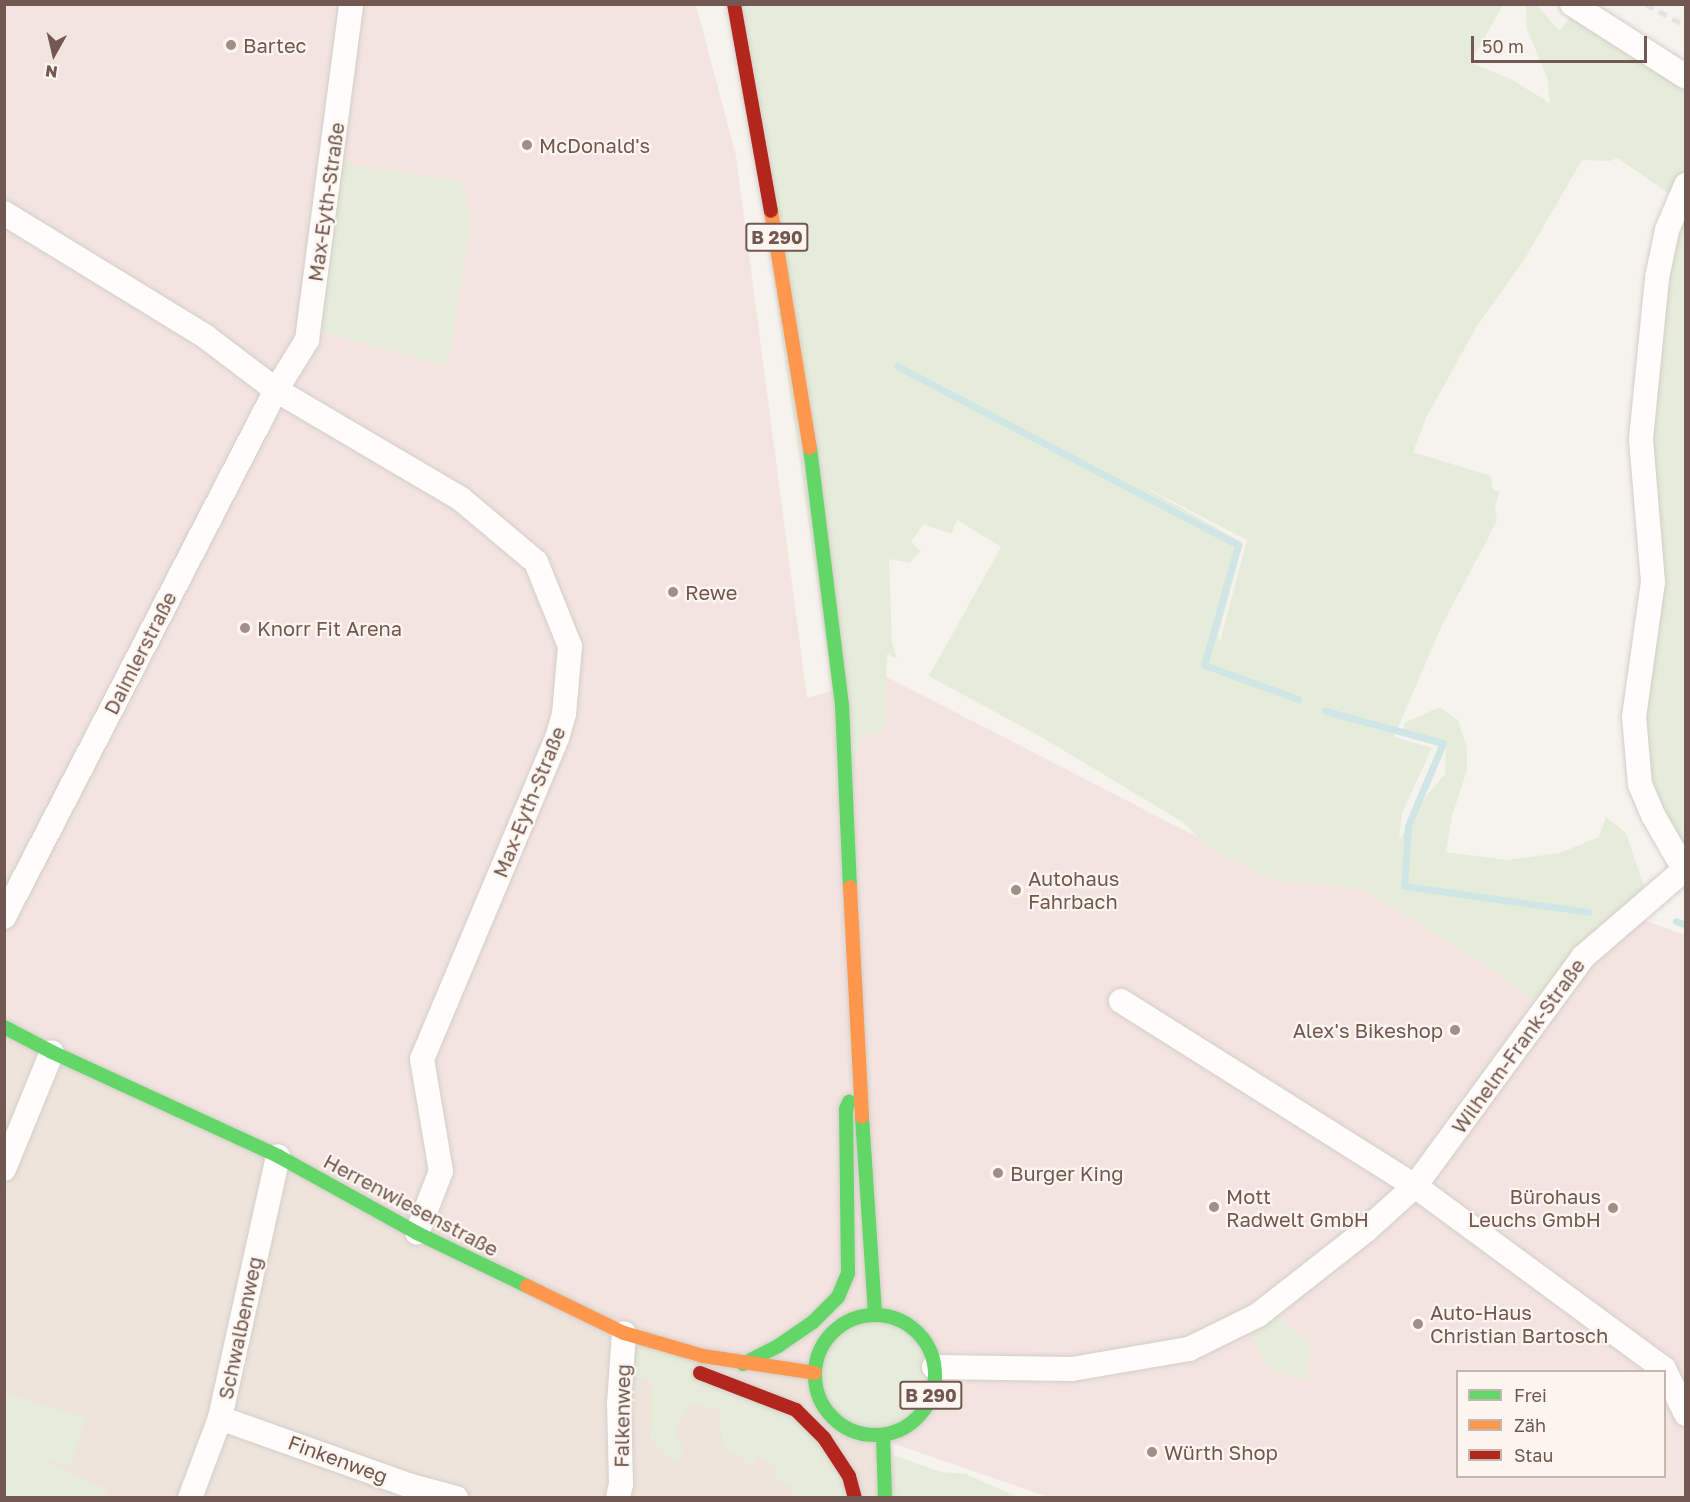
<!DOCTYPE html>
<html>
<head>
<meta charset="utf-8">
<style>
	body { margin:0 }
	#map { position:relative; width:1690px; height:1502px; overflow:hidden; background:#f6f2ee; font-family:"Golos Text",sans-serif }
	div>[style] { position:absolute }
	.residential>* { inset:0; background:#eee4dc }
	.commercial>* { inset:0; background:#f3e4e0 }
	.green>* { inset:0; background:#e6ecda }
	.round { border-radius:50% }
	.stream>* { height:7px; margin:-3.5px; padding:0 3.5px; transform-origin:3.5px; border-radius:3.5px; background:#d0e6e6 }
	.roads { filter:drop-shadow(0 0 2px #d4cec9) drop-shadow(0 0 2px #d4cec9) }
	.street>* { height:24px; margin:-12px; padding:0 12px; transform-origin:12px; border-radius:12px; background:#fefdfc }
	.fast>* { height:14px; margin:-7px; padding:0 7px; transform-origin:7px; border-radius:7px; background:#63d668 }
	.fast>.ring { margin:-7px; padding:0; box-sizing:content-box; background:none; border:14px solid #63d668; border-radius:50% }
	.slow>* { height:14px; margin:-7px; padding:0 7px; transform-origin:7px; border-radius:7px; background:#ff974d }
	.jam>* { height:14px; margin:-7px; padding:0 7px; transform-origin:7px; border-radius:7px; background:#b3261e }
	.rail>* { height:4.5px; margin-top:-2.25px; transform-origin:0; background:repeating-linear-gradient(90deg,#e5e3e6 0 9px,transparent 0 15px) }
	.dots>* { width:16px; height:16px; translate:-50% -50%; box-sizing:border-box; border:3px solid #fdf6f0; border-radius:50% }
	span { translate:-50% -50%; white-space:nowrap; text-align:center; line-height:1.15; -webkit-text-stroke:4.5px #fdf6f0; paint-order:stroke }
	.shield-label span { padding:2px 4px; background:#fdf6f0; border:2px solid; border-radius:4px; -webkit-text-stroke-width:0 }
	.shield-label { font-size:18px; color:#725850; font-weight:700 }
	.poi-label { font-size:20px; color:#725850 }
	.left { translate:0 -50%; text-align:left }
	.right { translate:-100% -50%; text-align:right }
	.street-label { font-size:20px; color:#725850 }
	.frame { position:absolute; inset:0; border:6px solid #725850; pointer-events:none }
	.legend { position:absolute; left:1456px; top:1370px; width:210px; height:108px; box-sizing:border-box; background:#fdf6f0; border:2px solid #c5b7b0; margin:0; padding:8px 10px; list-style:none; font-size:18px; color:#725850 }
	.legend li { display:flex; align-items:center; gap:12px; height:30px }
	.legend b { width:30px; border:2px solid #c5b7b0 }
	.north { position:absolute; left:24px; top:24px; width:60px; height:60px; -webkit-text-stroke:4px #fdf6f0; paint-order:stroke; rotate:188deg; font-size:16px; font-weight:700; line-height:24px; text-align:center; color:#725850 }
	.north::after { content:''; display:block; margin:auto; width:21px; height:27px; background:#725850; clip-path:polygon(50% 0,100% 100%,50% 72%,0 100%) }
	.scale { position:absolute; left:1471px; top:36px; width:176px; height:27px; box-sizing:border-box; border:3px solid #725850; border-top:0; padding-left:8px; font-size:18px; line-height:21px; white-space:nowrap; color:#725850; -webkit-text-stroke:4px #fdf6f0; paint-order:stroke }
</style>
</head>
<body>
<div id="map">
	<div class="residential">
		<div style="clip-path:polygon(5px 1027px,757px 1370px,813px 1380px,828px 1424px,857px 1441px,879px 1444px,884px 1497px,17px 1498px,5px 1493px)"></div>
	</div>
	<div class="commercial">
		<div style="clip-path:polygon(evenodd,4px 5px,696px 5px,736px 156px,807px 698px,885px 676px,1209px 843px,1616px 910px,1685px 935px,1685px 1497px,1048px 1497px,889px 1442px,858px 1438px,831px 1421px,820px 1399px,815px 1373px,703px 1356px,5px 1027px,4px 5px,1458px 1372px,1664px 1372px,1664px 1476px,1458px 1476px,1458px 1372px)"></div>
	</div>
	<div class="green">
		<div style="clip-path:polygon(evenodd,734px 5px,1503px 5px,1470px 63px,1509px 78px,1550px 103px,1547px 77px,1527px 29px,1526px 6px,1537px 5px,1559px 31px,1578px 9px,1685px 77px,1686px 868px,1640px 785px,1653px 582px,1641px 439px,1678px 200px,1618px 158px,1609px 161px,1582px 160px,1524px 260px,1477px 326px,1427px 416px,1413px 452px,1491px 476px,1493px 490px,1500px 492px,1495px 505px,1497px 521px,1442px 625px,1394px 737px,1432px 748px,1402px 813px,1399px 841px,1427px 795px,1445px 774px,1446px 749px,1403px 735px,1404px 723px,1440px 707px,1458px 720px,1467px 748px,1467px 770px,1452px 816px,1446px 852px,1506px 860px,1560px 853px,1599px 837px,1606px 817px,1626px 833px,1644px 886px,1647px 902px,1536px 1022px,1533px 1000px,1501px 974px,1361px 888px,1275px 880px,1224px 856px,1207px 846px,1184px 823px,1043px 738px,929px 676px,1001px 547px,957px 520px,951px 534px,923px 524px,911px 542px,921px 551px,910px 563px,889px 559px,892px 642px,897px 659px,887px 654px,884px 731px,861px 735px,848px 797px,734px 5px,1132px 480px,1247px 540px,1220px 642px,1218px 636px,1243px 543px,1132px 480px)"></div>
		<div style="clip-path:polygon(331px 162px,462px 182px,470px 221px,448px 366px,309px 328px)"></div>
		<div style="clip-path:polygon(1268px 1307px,1308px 1343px,1310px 1360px,1305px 1381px,1269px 1367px,1241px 1323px)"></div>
		<div class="round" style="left:815px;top:1315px;width:120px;height:120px"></div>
		<div style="clip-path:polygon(624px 1333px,796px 1410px,855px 1497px,791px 1497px,795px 1490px,773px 1477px,777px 1468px,758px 1456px,753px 1465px,723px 1447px,719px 1409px,693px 1404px,675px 1424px,683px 1453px,676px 1463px,650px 1440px,653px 1380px,621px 1376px)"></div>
		<div style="clip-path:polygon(4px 1393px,86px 1418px,70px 1467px,32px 1456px,107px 1489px,105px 1497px,5px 1497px)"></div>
		<div style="clip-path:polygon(884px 1452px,941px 1472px,966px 1474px,1018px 1497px,885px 1497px)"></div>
	</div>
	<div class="stream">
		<div style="left:897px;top:366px;width:385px;rotate:27.7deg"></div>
		<div style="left:1238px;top:545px;width:125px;rotate:105.8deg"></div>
		<div style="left:1204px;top:665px;width:100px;rotate:19.9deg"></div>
		<div style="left:1325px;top:711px;width:122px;rotate:15.2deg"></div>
		<div style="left:1443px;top:743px;width:90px;rotate:112.9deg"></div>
		<div style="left:1408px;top:826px;width:60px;rotate:93.8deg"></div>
		<div style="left:1404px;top:886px;width:186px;rotate:8deg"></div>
		<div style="left:1676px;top:921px;width:11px;rotate:22deg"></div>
	</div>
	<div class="roads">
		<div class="street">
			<div style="left:1572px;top:4px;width:135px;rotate:32.6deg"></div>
			<div style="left:4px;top:213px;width:237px;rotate:31.5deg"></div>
			<div style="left:206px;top:337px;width:88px;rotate:37.1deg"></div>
			<div style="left:276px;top:390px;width:215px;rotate:30.5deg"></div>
			<div style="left:461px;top:499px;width:98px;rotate:40deg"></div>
			<div style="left:536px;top:562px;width:91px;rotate:68deg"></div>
			<div style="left:570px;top:646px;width:68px;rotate:95deg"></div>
			<div style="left:564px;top:714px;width:25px;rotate:106deg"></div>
			<div style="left:557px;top:738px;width:348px;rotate:112.8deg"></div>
			<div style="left:422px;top:1059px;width:114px;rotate:80.4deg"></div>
			<div style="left:441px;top:1171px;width:66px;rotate:111.2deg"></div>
			<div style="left:1684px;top:869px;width:62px;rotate:-119.9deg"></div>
			<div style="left:1653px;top:815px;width:33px;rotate:-113deg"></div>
			<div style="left:1640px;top:785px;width:68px;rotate:-95deg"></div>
			<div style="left:1634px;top:717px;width:136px;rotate:-82deg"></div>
			<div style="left:1653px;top:582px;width:144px;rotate:-94.8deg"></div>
			<div style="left:1641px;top:439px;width:162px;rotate:-84.3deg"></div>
			<div style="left:1657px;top:278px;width:49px;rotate:-78.2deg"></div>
			<div style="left:1667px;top:230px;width:49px;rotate:-67.1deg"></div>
			<div style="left:4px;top:917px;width:593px;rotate:-62.7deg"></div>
			<div style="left:276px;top:390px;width:59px;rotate:-58.2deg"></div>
			<div style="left:307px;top:340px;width:339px;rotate:-82.5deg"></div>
			<div style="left:1121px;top:1001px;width:347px;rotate:32.2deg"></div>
			<div style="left:1415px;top:1186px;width:309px;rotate:36.3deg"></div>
			<div style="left:1664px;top:1369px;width:50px;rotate:63.9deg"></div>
			<div style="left:4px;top:1169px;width:126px;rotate:-67.7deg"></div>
			<div style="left:934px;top:1367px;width:138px;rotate:0.8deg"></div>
			<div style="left:1072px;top:1369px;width:119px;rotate:-9.7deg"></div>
			<div style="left:1189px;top:1349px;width:77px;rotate:-26.2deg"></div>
			<div style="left:1258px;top:1315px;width:136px;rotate:-38.1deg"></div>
			<div style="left:1365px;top:1231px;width:67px;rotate:-42deg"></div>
			<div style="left:1415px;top:1186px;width:284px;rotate:-53.7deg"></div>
			<div style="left:1583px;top:957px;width:136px;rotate:-40.8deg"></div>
			<div style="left:220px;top:1418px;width:200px;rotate:19.6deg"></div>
			<div style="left:408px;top:1485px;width:50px;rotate:15.2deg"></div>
			<div style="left:190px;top:1498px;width:85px;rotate:-69.4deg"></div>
			<div style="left:220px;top:1418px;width:268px;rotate:-77.5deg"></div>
			<div style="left:618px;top:1498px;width:14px;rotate:-78deg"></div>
			<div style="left:621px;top:1484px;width:80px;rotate:-91.4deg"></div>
			<div style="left:619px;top:1404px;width:71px;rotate:-86deg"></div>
		</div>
		<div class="fast">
			<div style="left:810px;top:448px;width:259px;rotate:82.9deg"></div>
			<div style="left:842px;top:705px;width:182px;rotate:87.5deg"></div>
			<div style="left:4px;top:1027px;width:54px;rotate:27.5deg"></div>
			<div style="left:52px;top:1052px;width:249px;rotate:24.7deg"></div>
			<div style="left:278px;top:1156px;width:159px;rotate:29deg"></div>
			<div style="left:417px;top:1233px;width:122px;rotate:25.7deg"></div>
			<div style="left:862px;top:1117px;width:198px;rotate:86.2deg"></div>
			<div class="ring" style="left:815px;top:1315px;width:106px;height:106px"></div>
			<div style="left:743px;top:1364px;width:39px;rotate:-27deg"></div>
			<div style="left:778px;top:1346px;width:42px;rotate:-34.4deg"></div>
			<div style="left:813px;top:1322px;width:35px;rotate:-45deg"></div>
			<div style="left:838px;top:1297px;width:26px;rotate:-67deg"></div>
			<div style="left:848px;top:1273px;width:164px;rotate:-90.7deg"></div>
			<div style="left:846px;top:1109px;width:8px;rotate:-67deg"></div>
			<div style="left:883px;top:1435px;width:63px;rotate:88.2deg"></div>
		</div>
		<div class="slow">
			<div style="left:771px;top:211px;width:240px;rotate:80.7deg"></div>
			<div style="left:850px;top:887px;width:230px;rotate:87deg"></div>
			<div style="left:527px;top:1286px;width:108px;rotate:25.9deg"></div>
			<div style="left:624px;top:1333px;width:82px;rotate:16.2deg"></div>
			<div style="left:703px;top:1356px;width:113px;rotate:8.6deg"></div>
		</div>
		<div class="jam">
			<div style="left:734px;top:4px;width:210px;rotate:79.9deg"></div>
			<div style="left:700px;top:1373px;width:103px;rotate:21.1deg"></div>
			<div style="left:796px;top:1410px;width:40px;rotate:45deg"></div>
			<div style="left:824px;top:1438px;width:45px;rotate:56.7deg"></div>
			<div style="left:849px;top:1476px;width:23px;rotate:75deg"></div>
		</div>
	</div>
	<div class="rail">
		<div style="left:1646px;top:4px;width:46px;rotate:28.8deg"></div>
	</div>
	<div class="dots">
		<div style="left:231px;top:45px;background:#a08e87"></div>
		<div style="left:527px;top:145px;background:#a08e87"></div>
		<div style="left:673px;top:592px;background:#a08e87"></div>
		<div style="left:245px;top:628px;background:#a08e87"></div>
		<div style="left:1016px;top:890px;background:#a08e87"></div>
		<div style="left:1455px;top:1030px;background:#a08e87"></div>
		<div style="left:998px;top:1173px;background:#a08e87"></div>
		<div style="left:1214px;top:1207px;background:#a08e87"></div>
		<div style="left:1613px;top:1208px;background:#a08e87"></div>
		<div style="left:1418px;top:1324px;background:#a08e87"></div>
		<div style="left:1152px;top:1452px;background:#a08e87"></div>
	</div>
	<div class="shield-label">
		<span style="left:777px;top:237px">B 290</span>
		<span style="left:931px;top:1395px">B 290</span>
	</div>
	<div class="poi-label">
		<span class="left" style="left:243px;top:45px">Bartec</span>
		<span class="left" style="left:539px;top:145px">McDonald's</span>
		<span class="left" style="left:685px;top:592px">Rewe</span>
		<span class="left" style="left:257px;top:628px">Knorr Fit Arena</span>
		<span class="left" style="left:1028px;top:890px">Autohaus<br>Fahrbach</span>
		<span class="right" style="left:1443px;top:1030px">Alex's Bikeshop</span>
		<span class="left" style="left:1010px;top:1173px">Burger King</span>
		<span class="left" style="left:1226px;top:1208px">Mott<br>Radwelt GmbH</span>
		<span class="right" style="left:1601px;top:1208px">Bürohaus<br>Leuchs GmbH</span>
		<span class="left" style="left:1430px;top:1324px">Auto-Haus<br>Christian Bartosch</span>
		<span class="left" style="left:1164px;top:1452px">Würth Shop</span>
	</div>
	<div class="street-label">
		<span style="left:326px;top:202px;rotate:-82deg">Max-Eyth-Straße</span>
		<span style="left:140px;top:653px;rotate:-63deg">Daimlerstraße</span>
		<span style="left:529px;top:802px;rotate:-68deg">Max-Eyth-Straße</span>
		<span style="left:1518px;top:1046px;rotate:-54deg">Wilhelm-Frank-Straße</span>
		<span style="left:411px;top:1205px;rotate:28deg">Herrenwiesenstraße</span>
		<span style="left:240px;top:1328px;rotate:-78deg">Schwalbenweg</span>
		<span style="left:622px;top:1416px;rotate:-89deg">Falkenweg</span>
		<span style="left:338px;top:1459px;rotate:20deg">Finkenweg</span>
	</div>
	<div class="frame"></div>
	<ul class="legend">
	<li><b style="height:8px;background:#63d668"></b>Frei</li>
	<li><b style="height:8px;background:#ff974d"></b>Zäh</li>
	<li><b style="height:8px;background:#b3261e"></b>Stau</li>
	</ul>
	<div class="north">N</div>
	<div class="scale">50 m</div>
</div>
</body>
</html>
